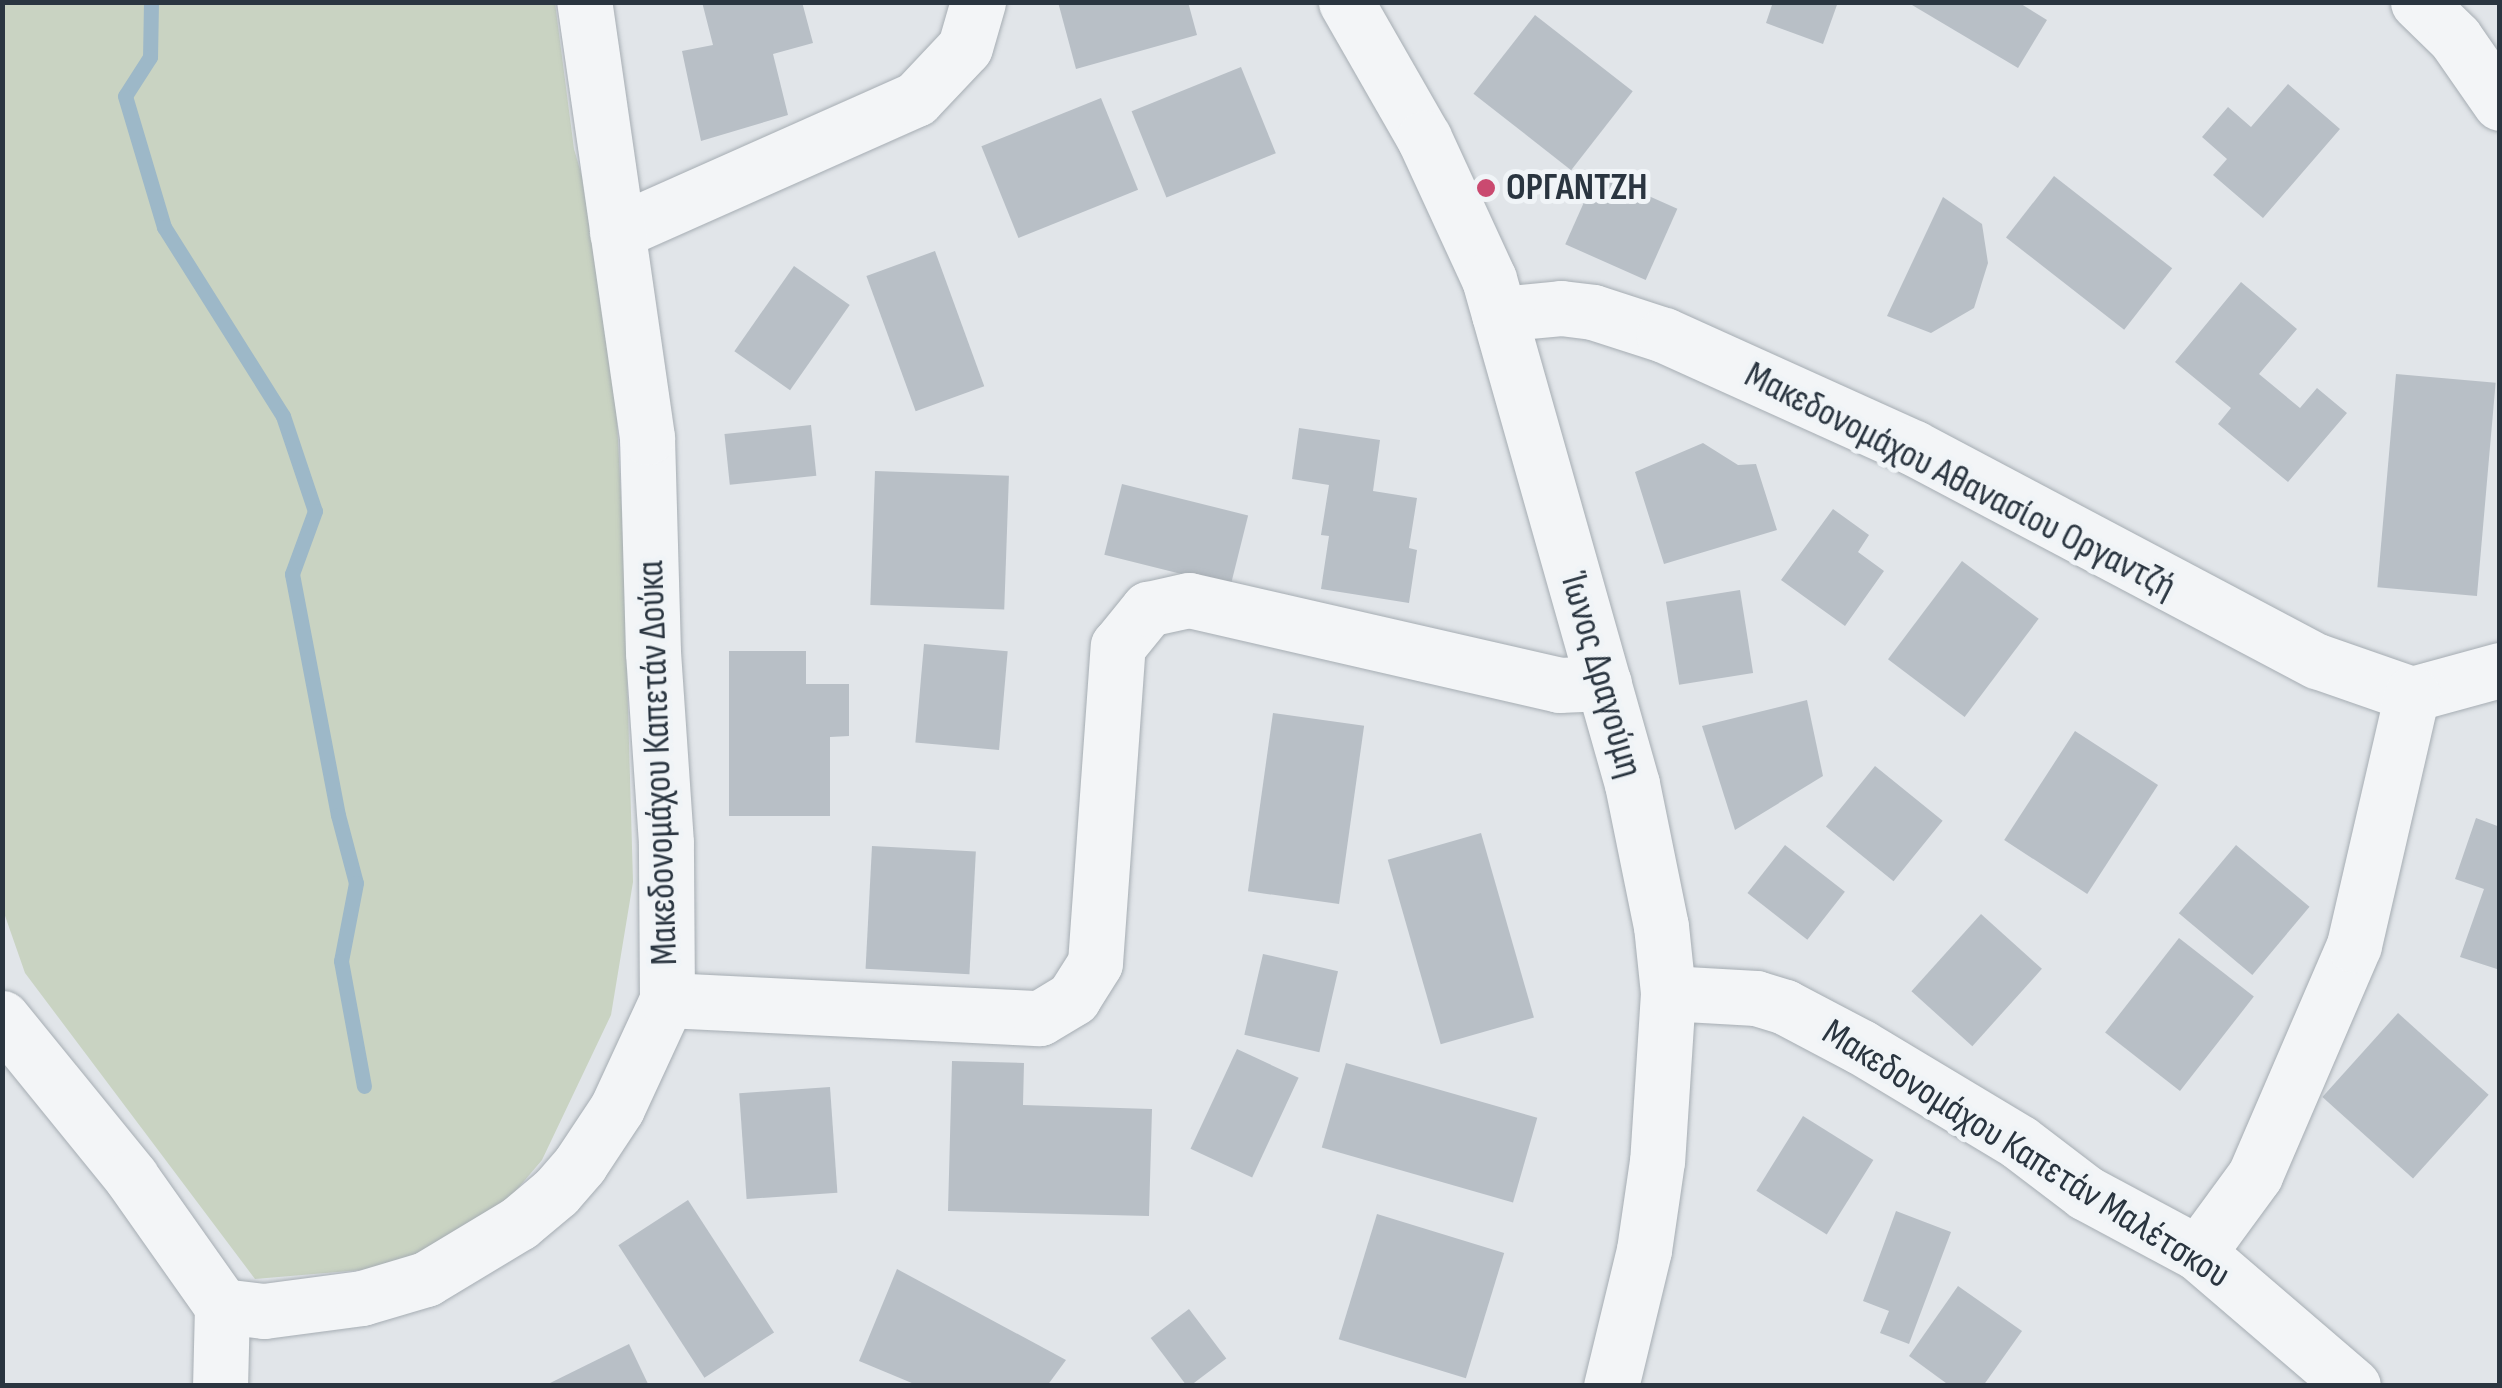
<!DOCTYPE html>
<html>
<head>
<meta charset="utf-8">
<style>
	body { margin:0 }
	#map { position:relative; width:2502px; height:1388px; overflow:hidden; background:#e1e5e9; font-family:"Sofia Sans Condensed",sans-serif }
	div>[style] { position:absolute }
	.green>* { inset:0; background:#c9d3c2 }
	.stream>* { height:15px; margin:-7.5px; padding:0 7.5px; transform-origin:7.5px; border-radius:7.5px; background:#9db8c8 }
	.building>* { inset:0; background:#b8bfc6; transform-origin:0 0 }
	.roads { filter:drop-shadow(0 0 2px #a6adb3) drop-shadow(0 0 2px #a6adb3) }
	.minor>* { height:55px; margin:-27.5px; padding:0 27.5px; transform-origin:27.5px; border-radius:27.5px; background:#f3f5f7 }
	.dots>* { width:28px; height:28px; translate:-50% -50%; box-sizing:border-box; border:5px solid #f0f4f7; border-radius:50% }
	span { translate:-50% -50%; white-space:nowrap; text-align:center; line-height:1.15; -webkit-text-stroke:10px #f0f4f7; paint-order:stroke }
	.poi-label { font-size:38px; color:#2a3540; font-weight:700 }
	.left { translate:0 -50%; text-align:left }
	.street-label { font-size:38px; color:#2a3540 }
	.frame { position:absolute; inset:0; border:5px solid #2a3540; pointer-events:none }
</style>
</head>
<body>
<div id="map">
	<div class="green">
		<div style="clip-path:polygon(2px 3px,555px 3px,574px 149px,609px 269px,623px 536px,633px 882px,611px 1015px,542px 1160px,486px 1226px,408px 1266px,255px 1279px,25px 973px,3px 910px)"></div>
	</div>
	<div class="stream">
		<div style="left:151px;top:2px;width:55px;rotate:91deg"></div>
		<div style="left:150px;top:57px;width:46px;rotate:122.7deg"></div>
		<div style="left:125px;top:96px;width:137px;rotate:73.4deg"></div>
		<div style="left:164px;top:227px;width:223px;rotate:57.8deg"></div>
		<div style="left:283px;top:416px;width:100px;rotate:71.4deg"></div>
		<div style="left:315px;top:511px;width:67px;rotate:110.1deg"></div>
		<div style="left:292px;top:574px;width:245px;rotate:79.2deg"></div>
		<div style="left:338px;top:815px;width:70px;rotate:75.2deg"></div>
		<div style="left:356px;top:883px;width:79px;rotate:100.9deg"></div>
		<div style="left:341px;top:961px;width:127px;rotate:79.6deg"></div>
	</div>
	<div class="building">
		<div style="clip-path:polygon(702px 2px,802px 2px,813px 43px,773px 54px,788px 115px,701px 141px,682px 51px,713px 45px)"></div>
		<div style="clip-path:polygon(1058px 2px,1188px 2px,1197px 35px,1076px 69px)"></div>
		<div style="clip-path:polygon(1773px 2px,1838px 2px,1823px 44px,1766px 23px)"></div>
		<div style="clip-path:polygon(1907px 2px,2018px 2px,2047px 20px,2018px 68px)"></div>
		<div style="left:1535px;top:15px;width:124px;height:100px;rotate:38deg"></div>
		<div style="left:1241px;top:67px;width:93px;height:118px;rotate:68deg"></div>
		<div style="clip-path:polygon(2288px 84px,2340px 129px,2263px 218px,2213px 175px,2227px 159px,2202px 137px,2228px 107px,2251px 127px)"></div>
		<div style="left:1101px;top:98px;width:99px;height:129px;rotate:68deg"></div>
		<div style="left:1597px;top:173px;width:88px;height:78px;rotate:24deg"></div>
		<div style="left:2054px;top:176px;width:150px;height:78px;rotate:38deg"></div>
		<div style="clip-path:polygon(1943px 197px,1982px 224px,1988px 263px,1974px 308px,1931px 333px,1887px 316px)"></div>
		<div style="left:935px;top:251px;width:144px;height:73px;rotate:70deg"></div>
		<div style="left:794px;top:266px;width:68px;height:104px;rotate:35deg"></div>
		<div style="clip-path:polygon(2241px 282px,2297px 329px,2259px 374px,2300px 408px,2317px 388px,2347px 413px,2288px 482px,2218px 424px,2231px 408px,2175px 362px)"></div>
		<div style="left:2396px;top:374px;width:100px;height:214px;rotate:5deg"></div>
		<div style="left:811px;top:425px;width:51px;height:87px;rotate:84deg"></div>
		<div style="clip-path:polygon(1299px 428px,1380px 440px,1373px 491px,1417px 498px,1409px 548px,1417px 550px,1409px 603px,1321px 589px,1329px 536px,1321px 535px,1329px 485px,1292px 479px)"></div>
		<div style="clip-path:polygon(1703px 443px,1738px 465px,1756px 464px,1777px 530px,1664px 564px,1635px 472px)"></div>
		<div style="left:875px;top:471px;width:134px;height:134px;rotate:2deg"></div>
		<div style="left:1122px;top:484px;width:130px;height:73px;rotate:14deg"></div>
		<div style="clip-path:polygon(1833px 509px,1869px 535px,1858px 552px,1884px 571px,1845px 626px,1781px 580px)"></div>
		<div style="left:1962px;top:561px;width:96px;height:123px;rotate:37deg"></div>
		<div style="left:1740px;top:590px;width:84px;height:75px;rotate:81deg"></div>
		<div style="left:924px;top:644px;width:84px;height:99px;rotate:5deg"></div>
		<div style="clip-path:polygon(729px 651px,806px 651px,806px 684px,849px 684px,849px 736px,830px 737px,830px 816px,729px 816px)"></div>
		<div style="clip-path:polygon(1807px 700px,1823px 776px,1735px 830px,1702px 726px)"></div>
		<div style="left:1273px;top:713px;width:92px;height:180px;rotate:8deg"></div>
		<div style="left:2075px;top:731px;width:99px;height:130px;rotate:33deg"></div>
		<div style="left:1875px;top:766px;width:87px;height:78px;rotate:39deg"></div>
		<div style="clip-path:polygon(2476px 818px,2500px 827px,2500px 970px,2460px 957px,2484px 889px,2455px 879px)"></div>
		<div style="left:1481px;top:833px;width:192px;height:97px;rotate:74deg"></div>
		<div style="left:1785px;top:845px;width:76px;height:61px;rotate:38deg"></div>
		<div style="left:2236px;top:845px;width:96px;height:89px;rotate:40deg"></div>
		<div style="left:872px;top:846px;width:104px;height:123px;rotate:3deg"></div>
		<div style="left:1981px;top:914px;width:82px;height:104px;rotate:42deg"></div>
		<div style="left:2179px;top:938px;width:95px;height:120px;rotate:38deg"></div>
		<div style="left:1263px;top:954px;width:77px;height:83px;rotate:13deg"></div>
		<div style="left:2398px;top:1013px;width:122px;height:113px;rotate:42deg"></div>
		<div style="left:1237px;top:1049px;width:68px;height:110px;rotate:25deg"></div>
		<div style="clip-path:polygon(952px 1061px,1024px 1063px,1023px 1105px,1152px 1109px,1149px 1216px,948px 1211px)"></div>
		<div style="left:1346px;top:1063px;width:199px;height:88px;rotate:16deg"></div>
		<div style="left:830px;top:1087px;width:106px;height:91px;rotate:86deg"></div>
		<div style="left:1803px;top:1116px;width:83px;height:88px;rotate:32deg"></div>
		<div style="left:688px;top:1200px;width:158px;height:83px;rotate:57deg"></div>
		<div style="clip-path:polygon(1896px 1211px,1951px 1232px,1909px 1344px,1880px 1333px,1889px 1311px,1863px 1301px)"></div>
		<div style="left:1377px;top:1214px;width:133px;height:131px;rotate:17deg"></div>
		<div style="clip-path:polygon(897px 1269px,1066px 1360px,1047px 1386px,919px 1386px,859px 1361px)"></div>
		<div style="clip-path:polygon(1958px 1286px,2022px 1331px,1983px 1386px,1950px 1386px,1909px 1356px)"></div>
		<div style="left:1189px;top:1309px;width:62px;height:48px;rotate:53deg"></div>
		<div style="clip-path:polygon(629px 1344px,649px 1386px,544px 1386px)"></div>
	</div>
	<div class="roads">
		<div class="minor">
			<div style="left:1346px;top:2px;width:157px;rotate:60.2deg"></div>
			<div style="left:1424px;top:138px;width:155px;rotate:65.3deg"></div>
			<div style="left:1489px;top:279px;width:525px;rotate:74.19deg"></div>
			<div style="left:1632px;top:784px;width:145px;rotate:78.5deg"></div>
			<div style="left:1661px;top:926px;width:67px;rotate:84deg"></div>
			<div style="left:1668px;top:993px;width:168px;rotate:93.7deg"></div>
			<div style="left:1657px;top:1161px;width:90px;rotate:98.3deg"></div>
			<div style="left:1644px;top:1250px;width:140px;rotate:103.6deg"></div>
			<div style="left:2418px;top:2px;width:52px;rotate:44.2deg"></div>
			<div style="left:2455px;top:38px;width:79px;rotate:55.3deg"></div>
			<div style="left:617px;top:232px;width:327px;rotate:-24deg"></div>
			<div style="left:916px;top:99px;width:71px;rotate:-46.7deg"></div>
			<div style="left:965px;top:47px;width:47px;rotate:-73.9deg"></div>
			<div style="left:1499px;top:314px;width:62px;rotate:-5.5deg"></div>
			<div style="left:1561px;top:308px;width:32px;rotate:7deg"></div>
			<div style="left:1593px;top:312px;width:75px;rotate:17.9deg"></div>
			<div style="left:1664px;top:335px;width:274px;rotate:24.3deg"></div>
			<div style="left:1914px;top:448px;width:456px;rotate:27.9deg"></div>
			<div style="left:2317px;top:661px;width:101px;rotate:19.2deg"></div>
			<div style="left:2412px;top:694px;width:91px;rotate:-15.3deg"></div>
			<div style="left:1668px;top:993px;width:88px;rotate:3.3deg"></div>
			<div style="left:1756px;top:998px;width:30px;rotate:17deg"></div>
			<div style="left:1785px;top:1007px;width:86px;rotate:27.8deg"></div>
			<div style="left:1861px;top:1047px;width:184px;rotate:31deg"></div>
			<div style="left:2019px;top:1142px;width:84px;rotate:37.3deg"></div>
			<div style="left:2086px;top:1193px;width:127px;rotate:28.2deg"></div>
			<div style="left:2198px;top:1253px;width:204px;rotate:40.6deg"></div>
			<div style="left:667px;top:1000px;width:373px;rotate:2.8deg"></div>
			<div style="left:1040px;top:1018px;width:39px;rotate:-31deg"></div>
			<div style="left:1073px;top:998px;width:41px;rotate:-57.8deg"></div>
			<div style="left:1095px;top:963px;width:318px;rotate:-85.9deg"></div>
			<div style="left:1118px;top:646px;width:48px;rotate:-51deg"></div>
			<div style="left:1148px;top:609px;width:42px;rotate:-12.4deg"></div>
			<div style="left:1189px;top:600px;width:380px;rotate:12.9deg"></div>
			<div style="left:1559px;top:685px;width:45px;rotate:-2.5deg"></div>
			<div style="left:2px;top:1018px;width:205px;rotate:50.9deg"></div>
			<div style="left:131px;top:1177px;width:158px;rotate:54.8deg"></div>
			<div style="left:222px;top:1306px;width:80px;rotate:91.4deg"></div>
			<div style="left:2198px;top:1253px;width:97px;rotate:-53.8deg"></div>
			<div style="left:2255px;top:1175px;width:250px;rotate:-66.7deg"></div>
			<div style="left:2354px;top:945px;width:258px;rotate:-77deg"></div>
			<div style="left:222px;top:1306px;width:42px;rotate:6.8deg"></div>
			<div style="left:264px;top:1311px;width:99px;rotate:-7.6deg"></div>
			<div style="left:362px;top:1298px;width:67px;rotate:-16.5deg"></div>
			<div style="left:426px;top:1279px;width:109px;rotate:-31.1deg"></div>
			<div style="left:519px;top:1223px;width:48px;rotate:-40deg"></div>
			<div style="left:556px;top:1192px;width:37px;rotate:-49deg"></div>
			<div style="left:580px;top:1164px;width:67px;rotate:-56.5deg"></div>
			<div style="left:617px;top:1108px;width:119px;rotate:-65.2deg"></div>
			<div style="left:667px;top:1000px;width:157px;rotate:-90.4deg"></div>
			<div style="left:666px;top:843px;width:191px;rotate:-93.9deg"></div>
			<div style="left:653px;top:652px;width:215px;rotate:-91.6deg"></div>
			<div style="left:647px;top:437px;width:440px;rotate:-98.2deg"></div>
		</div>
	</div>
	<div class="dots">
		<div style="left:1486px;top:188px;background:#ca4a70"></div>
	</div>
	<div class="poi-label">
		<span class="left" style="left:1506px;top:188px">ΟΡΓΑΝΤΖΗ</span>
	</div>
	<div class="street-label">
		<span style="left:1960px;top:481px;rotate:27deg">Μακεδονομάχου Αθανασίου Οργαντζή</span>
		<span style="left:1601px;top:675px;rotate:74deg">Ίωνος Δραγούμη</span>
		<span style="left:658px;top:763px;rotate:-92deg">Μακεδονομάχου Καπετάν Δούκα</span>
		<span style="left:2026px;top:1154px;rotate:32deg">Μακεδονομάχου Καπετάν Μαλέτσκου</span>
	</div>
	<div class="frame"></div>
</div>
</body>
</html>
